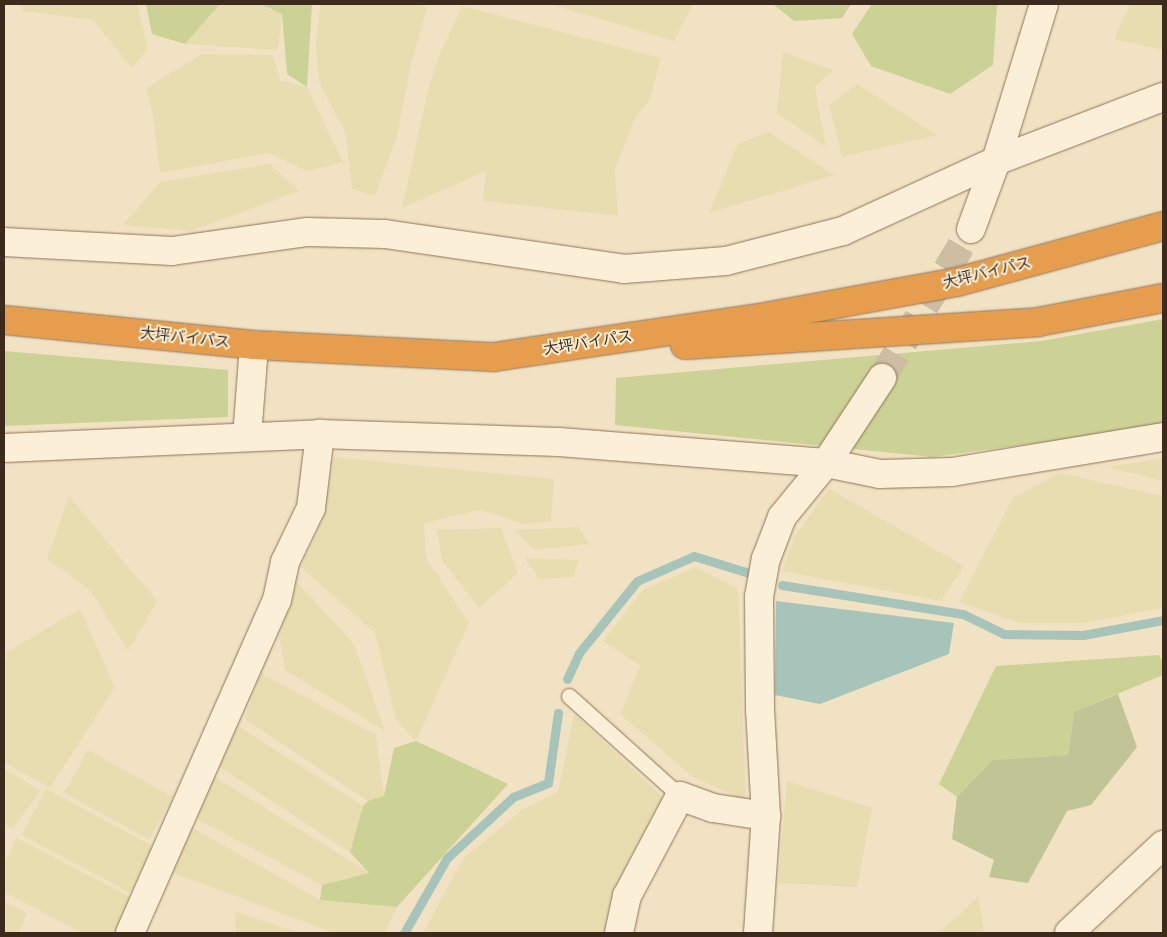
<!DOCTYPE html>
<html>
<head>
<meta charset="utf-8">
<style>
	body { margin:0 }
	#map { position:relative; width:1167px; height:937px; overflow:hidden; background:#f1e2c3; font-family:Spectral,"Noto Sans JP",serif }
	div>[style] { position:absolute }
	.farmland>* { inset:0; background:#e8ddb0; transform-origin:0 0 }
	.green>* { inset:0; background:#ccd196 }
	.cemetery>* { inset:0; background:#c1c596 }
	.water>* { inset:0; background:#a6c4ba }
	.stream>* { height:9px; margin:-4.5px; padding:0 4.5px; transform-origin:4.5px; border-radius:4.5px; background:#a6c4ba }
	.street-tunnel>* { height:28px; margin-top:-14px; transform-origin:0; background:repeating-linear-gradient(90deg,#cdbda2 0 28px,transparent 0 42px) }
	.roads { filter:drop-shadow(0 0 1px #8d7358) drop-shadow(0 0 1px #8d7358) }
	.lane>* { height:15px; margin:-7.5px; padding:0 7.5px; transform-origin:7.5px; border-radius:7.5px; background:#fbefd7 }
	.street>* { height:28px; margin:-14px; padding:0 14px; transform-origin:14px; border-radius:14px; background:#fbefd7 }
	.highway>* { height:28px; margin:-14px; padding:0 14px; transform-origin:14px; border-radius:14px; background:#e69e4e }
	span { translate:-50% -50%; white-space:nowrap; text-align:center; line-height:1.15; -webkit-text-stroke:4px #f8ecd4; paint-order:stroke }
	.street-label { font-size:15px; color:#3c2b1d }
	.frame { position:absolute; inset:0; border:5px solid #3c2b1d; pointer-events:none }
</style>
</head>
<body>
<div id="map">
	<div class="farmland">
		<div style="clip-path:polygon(18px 4px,137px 4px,148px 49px,132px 68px,93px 20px,23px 11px)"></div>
		<div style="clip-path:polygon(220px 4px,261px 4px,282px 14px,278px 50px,185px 44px)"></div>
		<div style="clip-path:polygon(320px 4px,421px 4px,427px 8px,411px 64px,396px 139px,375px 196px,352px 189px,346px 134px,319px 82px,316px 46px)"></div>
		<div style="clip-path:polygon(550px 4px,693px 4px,674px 41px)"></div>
		<div style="clip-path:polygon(1130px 4px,1163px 4px,1163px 50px,1114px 39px)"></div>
		<div style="clip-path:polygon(462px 6px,661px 58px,650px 99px,634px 120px,615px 169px,618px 216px,483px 201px,486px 171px,402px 208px,429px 86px,439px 56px)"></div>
		<div style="clip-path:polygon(783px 52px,833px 70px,815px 87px,826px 147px,777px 113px)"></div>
		<div style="clip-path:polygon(202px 54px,273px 55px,280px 80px,307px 87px,343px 162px,307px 171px,268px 153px,160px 173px,153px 115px,146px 88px)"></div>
		<div style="clip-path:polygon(857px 84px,937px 135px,842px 157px,829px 105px)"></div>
		<div style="clip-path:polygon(769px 132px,834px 175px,709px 213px,738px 144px)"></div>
		<div style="clip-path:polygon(270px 164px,299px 191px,191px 231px,123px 225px,160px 182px)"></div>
		<div style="clip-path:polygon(334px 457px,554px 479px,551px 521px,524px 524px,480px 510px,424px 523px,426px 558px,469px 623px,416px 741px,396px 720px,375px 633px,301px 567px,321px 523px)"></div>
		<div style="clip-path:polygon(1163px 458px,1163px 481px,1108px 467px)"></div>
		<div style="clip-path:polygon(1060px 473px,1163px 496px,1163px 608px,1084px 623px,1019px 623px,959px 602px,1013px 498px)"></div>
		<div style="clip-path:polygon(829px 489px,964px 566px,941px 601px,782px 571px,795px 536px)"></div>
		<div style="clip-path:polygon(69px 496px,157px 601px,128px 651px,91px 591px,47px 559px)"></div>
		<div style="clip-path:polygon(579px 527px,589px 544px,535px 550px,514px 530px)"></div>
		<div style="clip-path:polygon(501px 528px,518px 573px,479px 608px,442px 560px,437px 530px)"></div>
		<div style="clip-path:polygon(524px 558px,579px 560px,573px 577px,540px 579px)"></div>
		<div style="clip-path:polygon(696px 567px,738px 589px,746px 801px,693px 777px,620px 714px,640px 666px,603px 641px,643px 590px)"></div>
		<div style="clip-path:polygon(297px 582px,354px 644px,385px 731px,285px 670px,279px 636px)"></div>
		<div style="clip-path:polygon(80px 609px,115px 687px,50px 788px,4px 762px,4px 670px,7px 652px)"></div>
		<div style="clip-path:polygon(260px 673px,376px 735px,384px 796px,368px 801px,245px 719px)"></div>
		<div style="clip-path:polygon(574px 714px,667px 801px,632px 855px,610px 933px,423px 933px,463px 859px,522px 810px,558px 792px)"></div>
		<div style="clip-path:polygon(235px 724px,363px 806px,350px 852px,219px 767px)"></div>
		<div style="left:88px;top:750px;width:97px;height:49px;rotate:29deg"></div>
		<div style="clip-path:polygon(4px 769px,41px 791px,12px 829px,4px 822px)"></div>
		<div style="clip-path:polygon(210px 774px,370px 873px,322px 885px,195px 818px)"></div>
		<div style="clip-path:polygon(787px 781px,872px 808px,857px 887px,778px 883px)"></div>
		<div style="left:46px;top:789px;width:123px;height:52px;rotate:28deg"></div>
		<div style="clip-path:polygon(188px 825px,320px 900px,397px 907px,385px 933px,334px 933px,171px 872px)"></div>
		<div style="clip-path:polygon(17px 838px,134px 899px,117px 933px,82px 933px,4px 892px,4px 864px)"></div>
		<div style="clip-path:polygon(978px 897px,984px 933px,939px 933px)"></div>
		<div style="clip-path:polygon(4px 902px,27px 913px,19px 933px,4px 933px)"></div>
		<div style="clip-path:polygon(235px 912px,300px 933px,236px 933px)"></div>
	</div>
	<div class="green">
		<div style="clip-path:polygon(146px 4px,220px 4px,185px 44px,152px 34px)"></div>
		<div style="clip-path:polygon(261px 4px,312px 4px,307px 87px,287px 74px,282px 14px)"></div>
		<div style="clip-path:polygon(773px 4px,851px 4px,842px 18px,794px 21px)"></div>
		<div style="clip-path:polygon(872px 4px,997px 4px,993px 65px,950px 94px,871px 66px,852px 34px)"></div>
		<div style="clip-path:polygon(1163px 319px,1163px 426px,932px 457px,615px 425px,616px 378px,1041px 341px)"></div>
		<div style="clip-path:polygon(4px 351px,228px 370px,228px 417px,4px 426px)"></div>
		<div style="clip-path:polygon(1159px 655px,1163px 662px,1163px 675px,1074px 712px,1068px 755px,992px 760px,957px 797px,939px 784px,996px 666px)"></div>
		<div style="clip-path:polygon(416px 741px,508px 784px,397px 907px,320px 900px,322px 885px,369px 873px,350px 852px,363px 806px,368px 801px,384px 796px,394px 748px)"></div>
	</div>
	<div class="cemetery">
		<div style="clip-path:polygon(1118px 694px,1137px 747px,1091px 805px,1067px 811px,1028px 883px,989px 877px,994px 860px,952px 839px,957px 797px,992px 760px,1068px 755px,1074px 712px)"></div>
	</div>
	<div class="water">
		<div style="clip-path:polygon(776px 601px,954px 623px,949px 654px,820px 704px,775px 695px)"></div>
	</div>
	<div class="stream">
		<div style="left:782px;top:585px;width:183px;rotate:9.1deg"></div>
		<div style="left:963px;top:614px;width:46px;rotate:26deg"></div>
		<div style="left:1004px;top:634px;width:79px;rotate:0.7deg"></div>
		<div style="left:1083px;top:635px;width:81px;rotate:-10.6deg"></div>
		<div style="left:567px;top:679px;width:29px;rotate:-65deg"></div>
		<div style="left:579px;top:653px;width:92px;rotate:-51.1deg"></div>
		<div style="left:637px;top:581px;width:62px;rotate:-23.7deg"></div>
		<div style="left:694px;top:556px;width:58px;rotate:17.2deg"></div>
		<div style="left:404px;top:933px;width:86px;rotate:-60.2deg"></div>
		<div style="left:447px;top:858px;width:90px;rotate:-42.7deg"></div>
		<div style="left:513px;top:797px;width:38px;rotate:-22deg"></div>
		<div style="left:548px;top:783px;width:71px;rotate:-81.9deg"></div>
	</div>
	<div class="street-tunnel">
		<div style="left:882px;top:378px;width:174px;rotate:-59.1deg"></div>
	</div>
	<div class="roads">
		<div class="lane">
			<div style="left:569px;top:696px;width:149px;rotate:42deg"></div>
		</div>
		<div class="street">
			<div style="left:971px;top:229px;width:72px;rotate:-69.8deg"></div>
			<div style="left:996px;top:161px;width:164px;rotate:-73deg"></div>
			<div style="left:4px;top:242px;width:168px;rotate:3.1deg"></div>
			<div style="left:172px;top:251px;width:137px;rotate:-8deg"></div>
			<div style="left:308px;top:232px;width:77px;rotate:1.5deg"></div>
			<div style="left:385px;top:234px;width:242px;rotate:8.3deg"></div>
			<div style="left:624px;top:269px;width:102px;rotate:-4.5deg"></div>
			<div style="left:726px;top:261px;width:121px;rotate:-14.4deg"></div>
			<div style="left:843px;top:231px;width:168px;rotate:-24.6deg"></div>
			<div style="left:996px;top:161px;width:179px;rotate:-21deg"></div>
			<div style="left:247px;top:437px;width:92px;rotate:-85.6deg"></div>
			<div style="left:4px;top:448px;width:316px;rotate:-2.5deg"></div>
			<div style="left:320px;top:434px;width:239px;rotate:1.9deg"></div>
			<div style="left:559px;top:442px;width:268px;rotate:4.5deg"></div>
			<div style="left:826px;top:463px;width:55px;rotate:11.5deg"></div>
			<div style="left:880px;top:474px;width:72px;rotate:-1.6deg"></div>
			<div style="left:952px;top:472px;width:214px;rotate:-9.4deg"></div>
			<div style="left:130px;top:933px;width:364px;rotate:-66.2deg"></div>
			<div style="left:277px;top:600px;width:39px;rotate:-78deg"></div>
			<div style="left:285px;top:562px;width:60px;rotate:-64.3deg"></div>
			<div style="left:311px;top:508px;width:75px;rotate:-83.1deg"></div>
			<div style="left:619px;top:933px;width:38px;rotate:-78deg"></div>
			<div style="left:627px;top:896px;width:113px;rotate:-62.1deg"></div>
			<div style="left:680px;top:796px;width:35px;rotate:20deg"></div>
			<div style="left:713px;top:808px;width:54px;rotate:8.6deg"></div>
			<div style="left:758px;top:933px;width:117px;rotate:-86.1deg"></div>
			<div style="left:766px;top:816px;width:106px;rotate:-93.2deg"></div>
			<div style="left:760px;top:710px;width:113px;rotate:-90.5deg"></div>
			<div style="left:759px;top:597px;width:39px;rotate:-80deg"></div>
			<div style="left:766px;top:559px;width:45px;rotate:-69.1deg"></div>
			<div style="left:782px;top:517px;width:70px;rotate:-50.8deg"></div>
			<div style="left:826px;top:463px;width:102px;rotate:-56.6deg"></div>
			<div style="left:1069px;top:933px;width:129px;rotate:-43.1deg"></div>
		</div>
		<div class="highway">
			<div style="left:4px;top:320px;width:251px;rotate:5.7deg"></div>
			<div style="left:254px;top:345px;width:240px;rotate:2.9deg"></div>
			<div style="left:494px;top:357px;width:279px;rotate:-8.4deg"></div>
			<div style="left:770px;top:316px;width:190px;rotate:-10.3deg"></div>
			<div style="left:957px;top:282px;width:213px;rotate:-15.2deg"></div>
			<div style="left:685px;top:345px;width:354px;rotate:-3.7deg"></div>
			<div style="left:1038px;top:322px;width:127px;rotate:-10.9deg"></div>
		</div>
	</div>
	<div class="street-label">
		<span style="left:987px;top:273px;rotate:-14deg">大坪バイパス</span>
		<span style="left:185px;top:338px;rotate:6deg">大坪バイパス</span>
		<span style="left:588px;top:343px;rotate:-9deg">大坪バイパス</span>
	</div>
	<div class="frame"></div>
</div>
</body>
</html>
